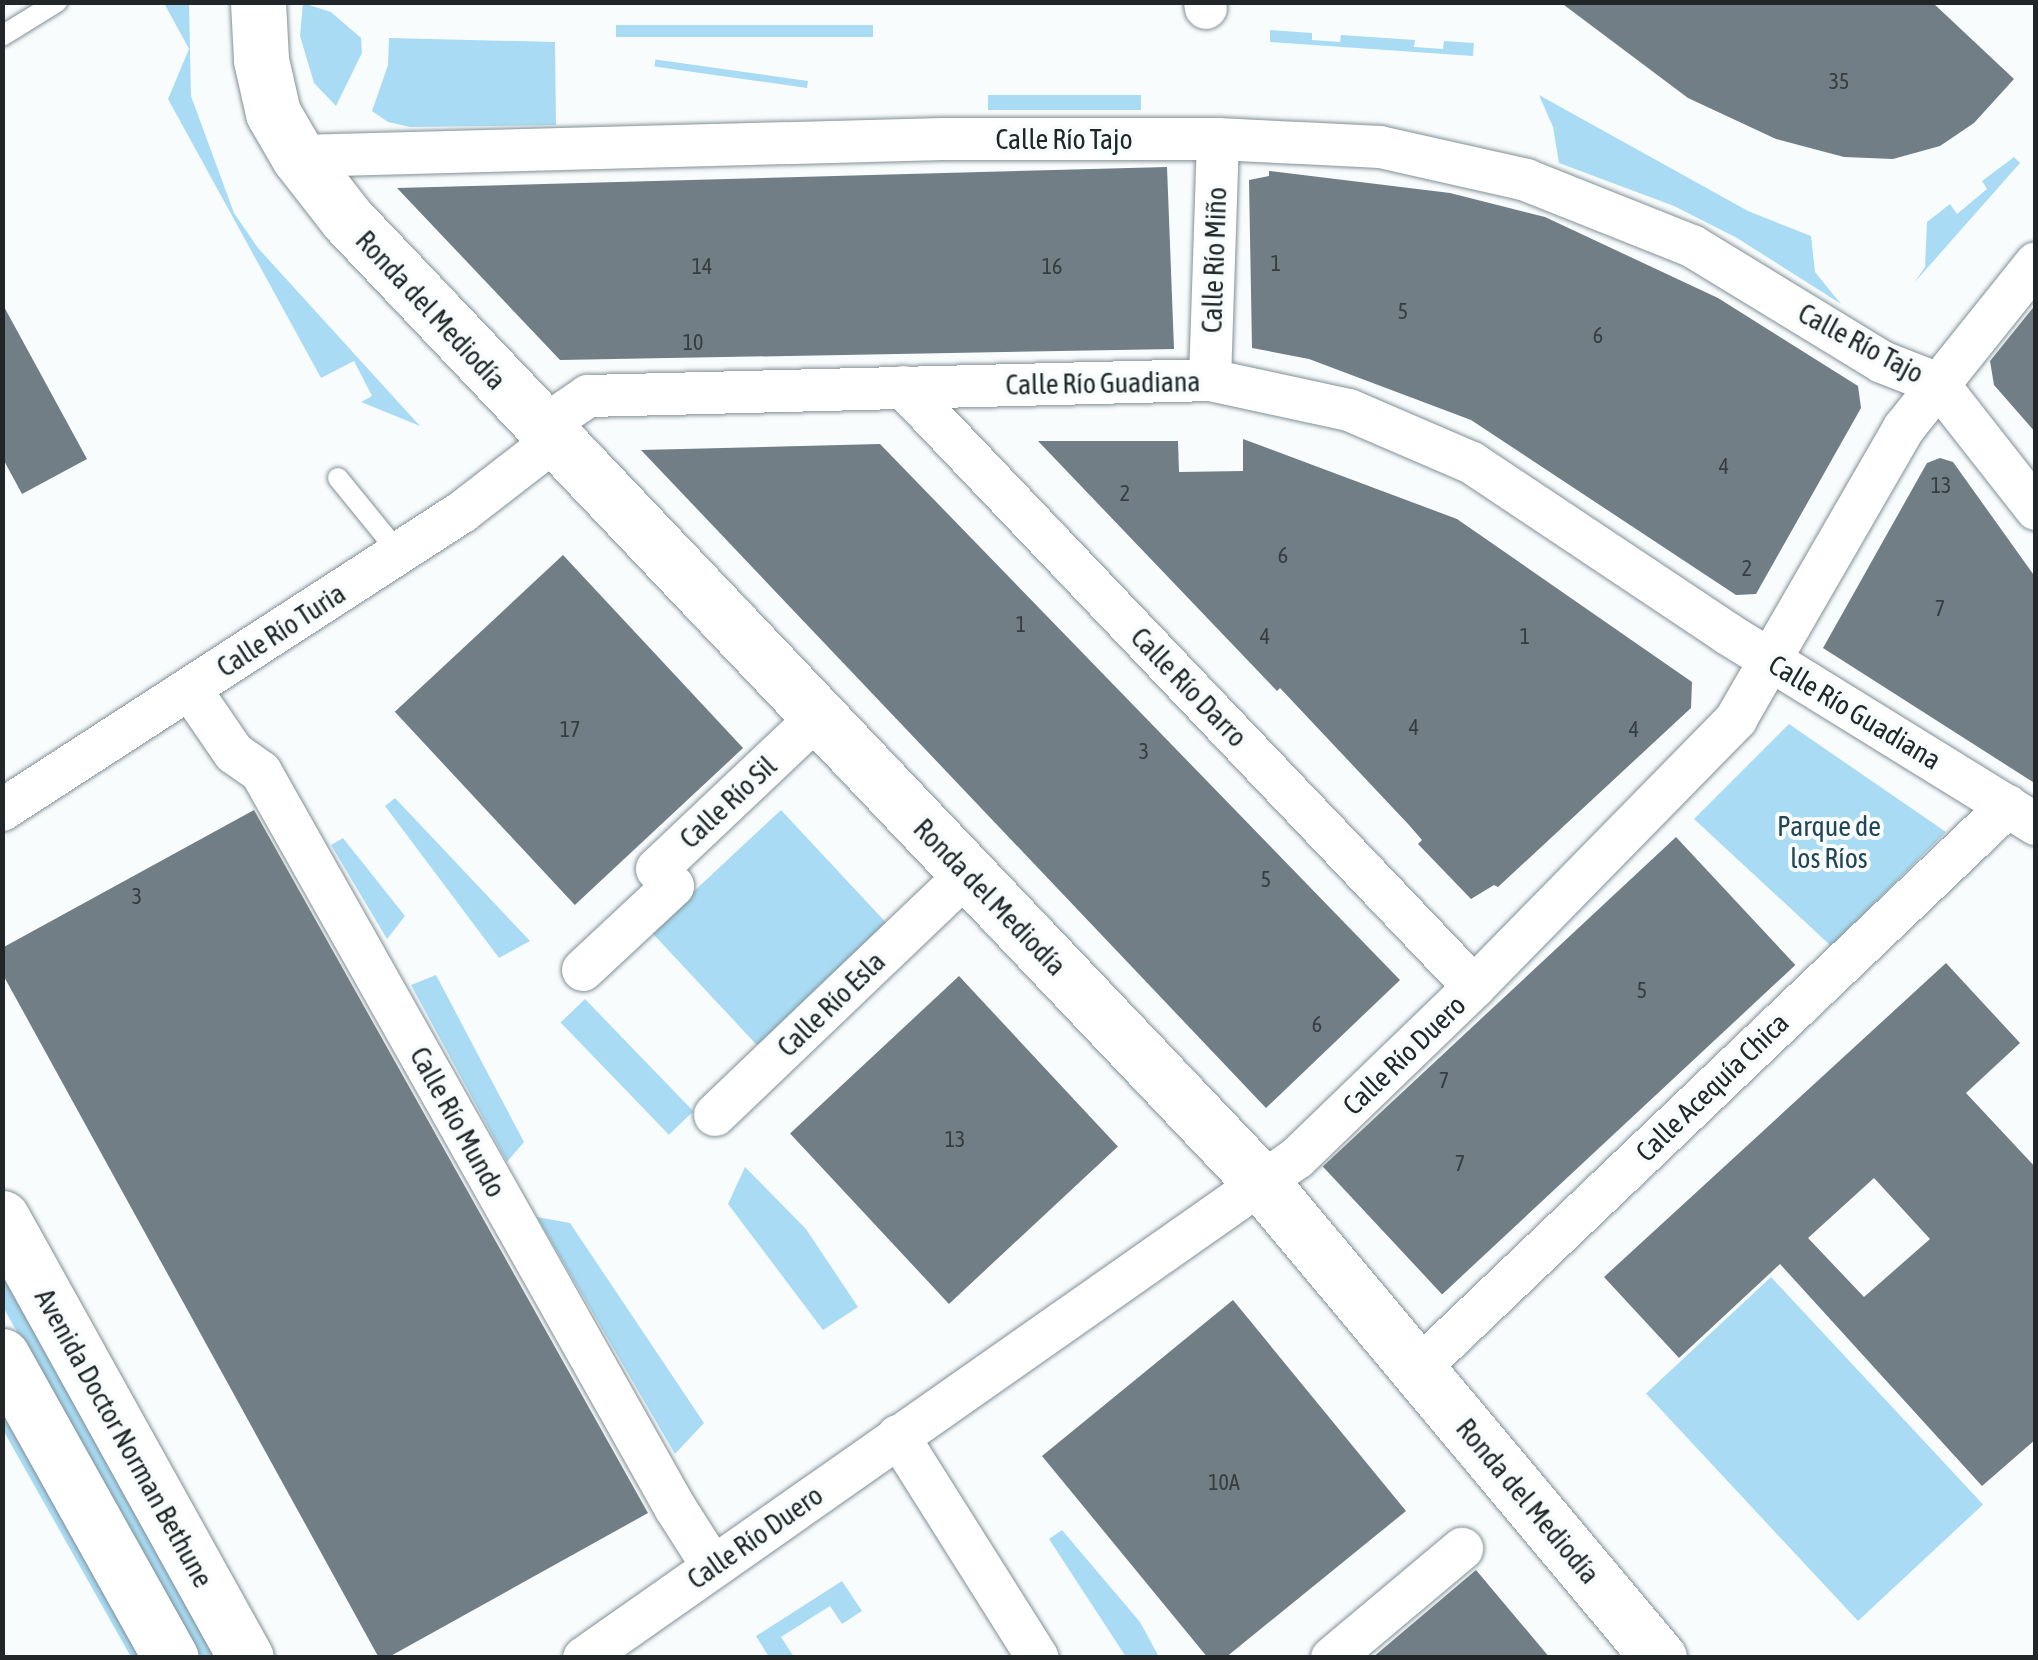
<!DOCTYPE html>
<html>
<head>
<meta charset="utf-8">
<style>
	body { margin:0 }
	#map { position:relative; width:2038px; height:1660px; overflow:hidden; background:#f9fcfd; font-family:"Asap Condensed",sans-serif }
	div>[style] { position:absolute }
	.green>* { inset:0; background:#a9dcf4; transform-origin:0 0 }
	.building>* { inset:0; background:#717e85; transform-origin:0 0 }
	.roads { filter:drop-shadow(0 0 2px #829096) drop-shadow(0 0 2px #829096) }
	.lane>* { height:20px; margin:-10px; padding:0 10px; transform-origin:10px; border-radius:10px; background:#fff }
	.street>* { height:42px; margin:-21px; padding:0 21px; transform-origin:21px; border-radius:21px; background:#fff }
	.secondary>* { height:55px; margin:-27.5px; padding:0 27.5px; transform-origin:27.5px; border-radius:27.5px; background:#fff }
	span { translate:-50% -50%; white-space:nowrap; text-align:center; line-height:1.15; -webkit-text-stroke:8px #f9fcfd; paint-order:stroke }
	.number-label { font-size:22px; color:#353d40 }
	.number-label span { -webkit-text-stroke-width:0 }
	.street-label { font-size:28px; color:#212729 }
	.park-label { font-size:28px; color:#214656 }
	.frame { position:absolute; inset:0; border:5px solid #212729; pointer-events:none }
</style>
</head>
<body>
<div id="map">
	<div class="green">
		<div style="clip-path:polygon(164px 3px,189px 3px,191px 96px,234px 213px,258px 248px,420px 426px,361px 402px,372px 396px,354px 361px,321px 378px,168px 99px,189px 49px)"></div>
		<div style="clip-path:polygon(303px 3px,331px 12px,361px 38px,362px 53px,336px 106px,314px 83px,300px 36px)"></div>
		<div style="left:873px;top:25px;width:12px;height:257px;rotate:90deg"></div>
		<div style="clip-path:polygon(1270px 30px,1312px 33px,1312px 40px,1340px 42px,1341px 35px,1415px 40px,1414px 47px,1443px 49px,1444px 41px,1474px 43px,1473px 56px,1270px 42px)"></div>
		<div style="clip-path:polygon(389px 38px,555px 42px,556px 125px,410px 127px,388px 122px,372px 111px,388px 65px)"></div>
		<div style="left:808px;top:81px;width:7px;height:154px;rotate:98deg"></div>
		<div style="left:1141px;top:95px;width:15px;height:153px;rotate:90deg"></div>
		<div style="clip-path:polygon(1539px 95px,1748px 211px,1811px 236px,1815px 272px,1841px 304px,1737px 238px,1674px 206px,1559px 163px,1553px 127px)"></div>
		<div style="clip-path:polygon(2014px 157px,2020px 163px,1914px 283px,1925px 267px,1927px 222px,1950px 204px,1957px 214px,1987px 189px,1982px 181px)"></div>
		<div style="clip-path:polygon(1789px 724px,1946px 832px,1831px 946px,1694px 819px)"></div>
		<div style="clip-path:polygon(395px 798px,530px 941px,499px 958px,385px 806px)"></div>
		<div style="left:781px;top:810px;width:160px;height:178px;rotate:47deg"></div>
		<div style="clip-path:polygon(343px 838px,405px 916px,387px 939px,331px 845px)"></div>
		<div style="clip-path:polygon(436px 975px,524px 1142px,507px 1162px,411px 985px)"></div>
		<div style="left:585px;top:999px;width:156px;height:34px;rotate:46deg"></div>
		<div style="clip-path:polygon(745px 1167px,806px 1229px,858px 1307px,823px 1330px,728px 1204px)"></div>
		<div style="clip-path:polygon(537px 1217px,570px 1223px,704px 1423px,675px 1454px)"></div>
		<div style="clip-path:polygon(2px 1268px,220px 1657px,201px 1657px,3px 1307px)"></div>
		<div style="left:1771px;top:1277px;width:311px;height:171px;rotate:47deg"></div>
		<div style="clip-path:polygon(2px 1412px,141px 1657px,131px 1657px,3px 1430px)"></div>
		<div style="clip-path:polygon(1062px 1530px,1140px 1622px,1159px 1657px,1126px 1657px,1049px 1539px)"></div>
		<div style="clip-path:polygon(842px 1581px,862px 1611px,842px 1624px,830px 1606px,781px 1637px,794px 1657px,769px 1657px,756px 1636px)"></div>
	</div>
	<div class="building">
		<div style="clip-path:polygon(1560px 2px,1932px 2px,2014px 79px,1974px 123px,1940px 146px,1893px 159px,1844px 157px,1776px 139px,1688px 98px)"></div>
		<div style="clip-path:polygon(1167px 167px,1174px 349px,560px 360px,397px 188px)"></div>
		<div style="clip-path:polygon(1269px 171px,1450px 193px,1545px 217px,1718px 298px,1858px 386px,1861px 408px,1756px 594px,1736px 595px,1471px 420px,1309px 359px,1252px 348px,1249px 180px,1269px 176px)"></div>
		<div style="clip-path:polygon(2px 303px,87px 459px,22px 494px,2px 457px)"></div>
		<div style="clip-path:polygon(2036px 304px,2036px 433px,1994px 385px,1990px 361px)"></div>
		<div style="clip-path:polygon(1243px 439px,1457px 519px,1692px 682px,1691px 708px,1498px 887px,1494px 885px,1471px 899px,1418px 844px,1422px 840px,1409px 825px,1280px 688px,1277px 691px,1038px 441px,1178px 441px,1179px 472px,1243px 471px)"></div>
		<div style="clip-path:polygon(880px 444px,1400px 980px,1266px 1108px,641px 450px)"></div>
		<div style="clip-path:polygon(1940px 458px,1953px 462px,2036px 578px,2036px 784px,1823px 648px,1927px 463px)"></div>
		<div style="left:563px;top:555px;width:264px;height:230px;rotate:47deg"></div>
		<div style="clip-path:polygon(254px 810px,648px 1513px,387px 1658px,379px 1658px,2px 973px,2px 948px)"></div>
		<div style="left:1676px;top:837px;width:175px;height:483px;rotate:47deg"></div>
		<div style="clip-path:polygon(evenodd,1946px 963px,2020px 1043px,1966px 1093px,2036px 1168px,2036px 1439px,1982px 1486px,1780px 1264px,1679px 1358px,1604px 1277px,1946px 963px,1874px 1178px,1930px 1239px,1864px 1297px,1808px 1238px,1874px 1178px)"></div>
		<div style="left:959px;top:976px;width:233px;height:231px;rotate:47deg"></div>
		<div style="clip-path:polygon(1233px 1300px,1406px 1511px,1225px 1658px,1208px 1658px,1042px 1456px)"></div>
		<div style="clip-path:polygon(1476px 1570px,1550px 1658px,1372px 1658px)"></div>
	</div>
	<div class="roads">
		<div class="lane">
			<div style="left:2px;top:36px;width:65px;rotate:-31.7deg"></div>
			<div style="left:338px;top:478px;width:97px;rotate:50.9deg"></div>
		</div>
		<div class="street">
			<div style="left:1205px;top:2px;width:6px;rotate:81deg"></div>
			<div style="left:298px;top:156px;width:645px;rotate:-1.51deg"></div>
			<div style="left:943px;top:139px;width:275px"></div>
			<div style="left:1218px;top:139px;width:162px;rotate:2.8deg"></div>
			<div style="left:1380px;top:147px;width:150px;rotate:12.7deg"></div>
			<div style="left:1526px;top:180px;width:179px;rotate:21.7deg"></div>
			<div style="left:1692px;top:246px;width:223px;rotate:31.4deg"></div>
			<div style="left:1882px;top:362px;width:60px;rotate:21.4deg"></div>
			<div style="left:1938px;top:384px;width:159px;rotate:51.9deg"></div>
			<div style="left:1210px;top:380px;width:241px;rotate:-88.1deg"></div>
			<div style="left:903px;top:387px;width:828px;rotate:46.42deg"></div>
			<div style="left:541px;top:428px;width:57px;rotate:-34.2deg"></div>
			<div style="left:588px;top:396px;width:622px;rotate:-1.47deg"></div>
			<div style="left:1210px;top:380px;width:142px;rotate:12.2deg"></div>
			<div style="left:1349px;top:410px;width:134px;rotate:23.3deg"></div>
			<div style="left:1472px;top:463px;width:308px;rotate:33.7deg"></div>
			<div style="left:1728px;top:634px;width:362px;rotate:31.7deg"></div>
			<div style="left:190px;top:689px;width:78px;rotate:55.5deg"></div>
			<div style="left:234px;top:753px;width:33px;rotate:35deg"></div>
			<div style="left:261px;top:772px;width:846px;rotate:60.62deg"></div>
			<div style="left:676px;top:1509px;width:69px;rotate:57.5deg"></div>
			<div style="left:2px;top:810px;width:548px;rotate:-32.94deg"></div>
			<div style="left:462px;top:512px;width:116px;rotate:-37.7deg"></div>
			<div style="left:583px;top:970px;width:123px;rotate:-43deg"></div>
			<div style="left:673px;top:886px;width:23px;rotate:-133deg"></div>
			<div style="left:657px;top:869px;width:221px;rotate:-43.4deg"></div>
			<div style="left:715px;top:1115px;width:320px;rotate:-43.7deg"></div>
			<div style="left:1417px;top:1370px;width:817px;rotate:-43.66deg"></div>
			<div style="left:898px;top:1436px;width:262px;rotate:57.8deg"></div>
			<div style="left:584px;top:1658px;width:871px;rotate:-35.04deg"></div>
			<div style="left:1297px;top:1158px;width:246px;rotate:-44deg"></div>
			<div style="left:1474px;top:987px;width:375px;rotate:-45.6deg"></div>
			<div style="left:1736px;top:719px;width:336px;rotate:-60deg"></div>
			<div style="left:1904px;top:428px;width:211px;rotate:-51.3deg"></div>
			<div style="left:1332px;top:1658px;width:170px;rotate:-40deg"></div>
		</div>
		<div class="secondary">
			<div style="left:258px;top:2px;width:58px;rotate:87deg"></div>
			<div style="left:261px;top:60px;width:54px;rotate:77.2deg"></div>
			<div style="left:273px;top:113px;width:50px;rotate:59.8deg"></div>
			<div style="left:298px;top:156px;width:80px;rotate:52.1deg"></div>
			<div style="left:347px;top:219px;width:1326px;rotate:46.5deg"></div>
			<div style="left:1260px;top:1181px;width:622px;rotate:50.09deg"></div>
			<div style="left:2px;top:1218px;width:503px;rotate:60.99deg"></div>
			<div style="left:2px;top:1356px;width:346px;rotate:60.8deg"></div>
		</div>
	</div>
	<div class="number-label">
		<span style="left:1839px;top:82px">35</span>
		<span style="left:1276px;top:264px">1</span>
		<span style="left:702px;top:267px">14</span>
		<span style="left:1052px;top:267px">16</span>
		<span style="left:1403px;top:312px">5</span>
		<span style="left:1598px;top:336px">6</span>
		<span style="left:693px;top:343px">10</span>
		<span style="left:1724px;top:467px">4</span>
		<span style="left:1941px;top:486px">13</span>
		<span style="left:1125px;top:494px">2</span>
		<span style="left:1283px;top:556px">6</span>
		<span style="left:1747px;top:569px">2</span>
		<span style="left:1940px;top:609px">7</span>
		<span style="left:1021px;top:625px">1</span>
		<span style="left:1265px;top:637px">4</span>
		<span style="left:1525px;top:637px">1</span>
		<span style="left:1414px;top:728px">4</span>
		<span style="left:570px;top:730px">17</span>
		<span style="left:1634px;top:730px">4</span>
		<span style="left:1144px;top:752px">3</span>
		<span style="left:1266px;top:880px">5</span>
		<span style="left:137px;top:897px">3</span>
		<span style="left:1642px;top:991px">5</span>
		<span style="left:1317px;top:1025px">6</span>
		<span style="left:1444px;top:1081px">7</span>
		<span style="left:955px;top:1140px">13</span>
		<span style="left:1460px;top:1164px">7</span>
		<span style="left:1224px;top:1483px">10A</span>
	</div>
	<div class="street-label">
		<span style="left:1064px;top:139px">Calle Río Tajo</span>
		<span style="left:1214px;top:260px;rotate:-88deg">Calle Río Miño</span>
		<span style="left:431px;top:310px;rotate:47deg">Ronda del Mediodía</span>
		<span style="left:1861px;top:343px;rotate:28deg">Calle Río Tajo</span>
		<span style="left:1103px;top:383px;rotate:-1deg">Calle Río Guadiana</span>
		<span style="left:281px;top:630px;rotate:-33deg">Calle Río Turia</span>
		<span style="left:1189px;top:687px;rotate:46deg">Calle Río Darro</span>
		<span style="left:1855px;top:712px;rotate:31deg">Calle Río Guadiana</span>
		<span style="left:728px;top:802px;rotate:-43deg">Calle Río Sil</span>
		<span style="left:990px;top:897px;rotate:46deg">Ronda del Mediodía</span>
		<span style="left:831px;top:1004px;rotate:-44deg">Calle Río Esla</span>
		<span style="left:1404px;top:1055px;rotate:-44deg">Calle Río Duero</span>
		<span style="left:1712px;top:1087px;rotate:-44deg">Calle Acequía Chica</span>
		<span style="left:458px;top:1122px;rotate:61deg">Calle Río Mundo</span>
		<span style="left:124px;top:1438px;rotate:61deg">Avenida Doctor Norman Bethune</span>
		<span style="left:1528px;top:1501px;rotate:50deg">Ronda del Mediodía</span>
		<span style="left:755px;top:1537px;rotate:-35deg">Calle Río Duero</span>
	</div>
	<div class="park-label">
		<span style="left:1829px;top:842px">Parque de<br>los Ríos</span>
	</div>
	<div class="frame"></div>
</div>
</body>
</html>
